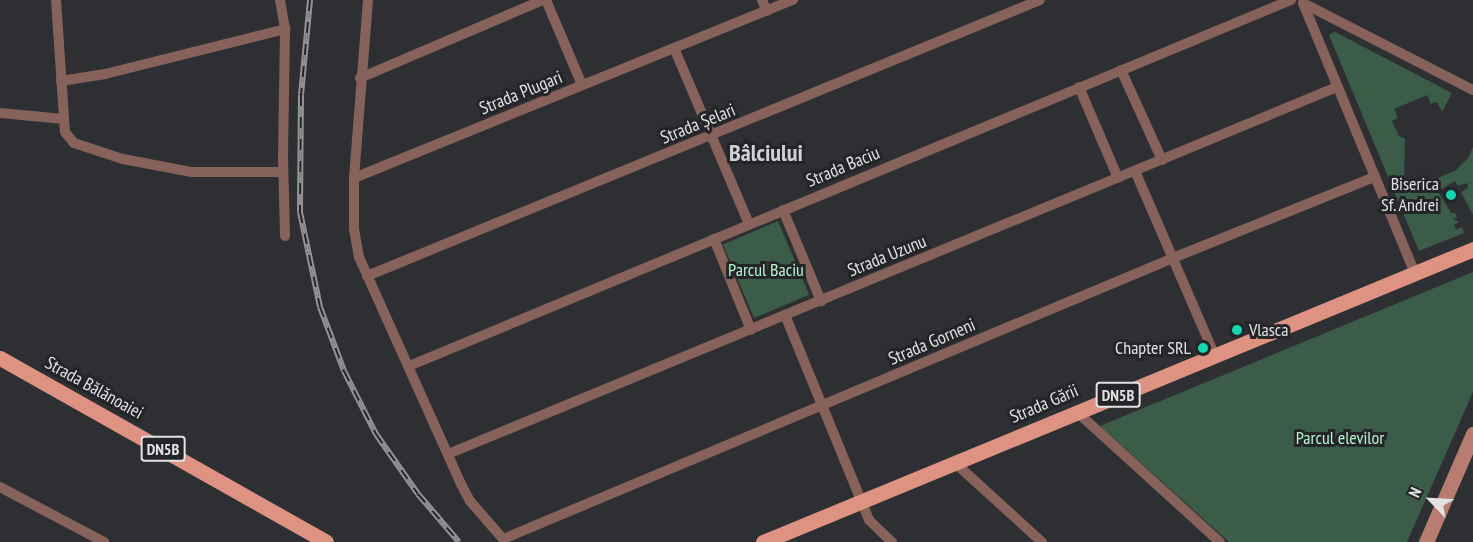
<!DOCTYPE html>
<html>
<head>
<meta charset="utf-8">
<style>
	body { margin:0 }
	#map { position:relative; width:1473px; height:542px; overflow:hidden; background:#2e2f32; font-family:"PT Sans Narrow",sans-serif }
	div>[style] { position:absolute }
	.green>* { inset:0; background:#3b5c48; transform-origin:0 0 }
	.minor>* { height:10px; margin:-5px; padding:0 5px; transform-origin:5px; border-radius:5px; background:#87625a }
	.secondary>* { height:15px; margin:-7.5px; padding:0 7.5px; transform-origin:7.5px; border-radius:7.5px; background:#b77d70 }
	.primary>* { height:15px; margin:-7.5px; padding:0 7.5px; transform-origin:7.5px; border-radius:7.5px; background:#dd9282 }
	.rail>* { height:6px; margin-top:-3px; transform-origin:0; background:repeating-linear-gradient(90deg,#242528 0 11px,#939395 0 22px); box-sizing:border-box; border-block:2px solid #939395 }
	.dots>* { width:16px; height:16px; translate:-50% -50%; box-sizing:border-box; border:3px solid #242528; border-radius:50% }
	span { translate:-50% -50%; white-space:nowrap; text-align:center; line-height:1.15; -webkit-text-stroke:6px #242528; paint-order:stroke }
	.shield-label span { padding:2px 4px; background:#242528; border:2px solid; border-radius:4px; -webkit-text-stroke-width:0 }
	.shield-label { font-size:16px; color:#e2e2e4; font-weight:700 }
	.street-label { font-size:18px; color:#e2e2e4 }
	.poi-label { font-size:18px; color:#e2e2e4 }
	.right { translate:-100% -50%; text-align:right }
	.left { translate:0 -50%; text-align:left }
	.park-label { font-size:18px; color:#b6f4cd }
	.district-label { font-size:24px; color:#d0d2d6; font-weight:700 }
	.north { position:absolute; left:1401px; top:470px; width:60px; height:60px; -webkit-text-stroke:4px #242528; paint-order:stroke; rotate:295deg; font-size:16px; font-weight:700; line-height:24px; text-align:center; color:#e2e2e4 }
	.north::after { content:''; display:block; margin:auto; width:21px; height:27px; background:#e2e2e4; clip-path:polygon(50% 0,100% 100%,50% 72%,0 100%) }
</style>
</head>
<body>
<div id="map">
	<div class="green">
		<div style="clip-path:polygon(1335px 32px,1452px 93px,1442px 112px,1437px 102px,1431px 104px,1427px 95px,1394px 109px,1398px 118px,1392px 121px,1399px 136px,1405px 139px,1404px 178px,1438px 178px,1456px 170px,1468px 158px,1473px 147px,1473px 215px,1461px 192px,1468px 188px,1468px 183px,1458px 186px,1455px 181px,1438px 191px,1451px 213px,1455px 213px,1457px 217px,1453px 219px,1459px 222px,1454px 225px,1456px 230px,1462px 227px,1464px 233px,1419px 251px,1329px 35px)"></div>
		<div style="left:778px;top:221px;width:80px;height:60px;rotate:67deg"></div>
		<div style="clip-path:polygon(1473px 272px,1473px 392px,1407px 542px,1229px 542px,1100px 426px)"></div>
	</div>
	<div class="minor">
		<div style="left:56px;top:0;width:132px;rotate:86.1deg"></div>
		<div style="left:65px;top:132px;width:14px;rotate:51deg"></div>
		<div style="left:74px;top:143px;width:52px;rotate:18.1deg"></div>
		<div style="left:123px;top:159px;width:69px;rotate:10.8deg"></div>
		<div style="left:191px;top:172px;width:92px"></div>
		<div style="left:280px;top:0;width:29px;rotate:80deg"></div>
		<div style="left:285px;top:29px;width:129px;rotate:90.9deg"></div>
		<div style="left:283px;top:158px;width:78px;rotate:88.5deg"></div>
		<div style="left:368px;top:0;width:179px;rotate:94.5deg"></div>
		<div style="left:354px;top:178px;width:51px;rotate:90deg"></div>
		<div style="left:354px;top:229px;width:28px;rotate:80deg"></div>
		<div style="left:359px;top:257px;width:251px;rotate:65.8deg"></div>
		<div style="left:462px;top:486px;width:17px;rotate:62deg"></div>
		<div style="left:470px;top:501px;width:50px;rotate:49deg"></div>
		<div style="left:503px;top:539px;width:727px;rotate:-22.75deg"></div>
		<div style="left:1173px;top:258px;width:218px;rotate:-21.9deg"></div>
		<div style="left:546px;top:0;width:92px;rotate:67deg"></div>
		<div style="left:762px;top:0;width:12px;rotate:66deg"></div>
		<div style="left:1303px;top:3px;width:292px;rotate:67.5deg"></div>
		<div style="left:1303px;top:3px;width:191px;rotate:27.1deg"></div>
		<div style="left:674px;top:48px;width:191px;rotate:66.9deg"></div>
		<div style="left:1121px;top:70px;width:99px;rotate:65.5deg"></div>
		<div style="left:360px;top:78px;width:199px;rotate:-23.1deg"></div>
		<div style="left:61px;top:81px;width:45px;rotate:-9deg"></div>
		<div style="left:105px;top:74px;width:186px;rotate:-14deg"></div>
		<div style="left:1079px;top:87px;width:99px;rotate:66.8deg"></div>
		<div style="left:0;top:113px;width:64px;rotate:5.4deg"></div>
		<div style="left:1135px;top:171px;width:202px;rotate:66.6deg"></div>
		<div style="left:354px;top:178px;width:474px;rotate:-22.1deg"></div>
		<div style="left:783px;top:210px;width:99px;rotate:67.3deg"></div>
		<div style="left:714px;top:239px;width:98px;rotate:67.9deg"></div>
		<div style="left:367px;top:276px;width:727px;rotate:-22.3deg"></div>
		<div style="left:785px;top:315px;width:222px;rotate:67.7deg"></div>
		<div style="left:869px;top:520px;width:32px;rotate:44deg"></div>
		<div style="left:409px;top:366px;width:955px;rotate:-22.54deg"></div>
		<div style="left:1077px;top:412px;width:193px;rotate:42.3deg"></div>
		<div style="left:448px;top:454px;width:962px;rotate:-22.43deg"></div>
		<div style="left:954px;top:462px;width:119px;rotate:42.3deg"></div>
		<div style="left:0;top:487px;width:118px;rotate:27.9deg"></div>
	</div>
	<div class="secondary">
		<div style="left:1426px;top:542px;width:118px;rotate:-66.5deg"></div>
	</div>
	<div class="primary">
		<div style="left:0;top:358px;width:374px;rotate:29.4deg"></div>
		<div style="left:763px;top:542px;width:768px;rotate:-22.42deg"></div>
	</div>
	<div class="rail">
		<div style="left:310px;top:0;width:95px;rotate:95.4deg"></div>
		<div style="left:301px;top:95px;width:117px;rotate:90.5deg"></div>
		<div style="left:300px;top:212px;width:97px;rotate:78.1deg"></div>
		<div style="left:320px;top:307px;width:68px;rotate:69.4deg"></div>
		<div style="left:344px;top:371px;width:71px;rotate:63.1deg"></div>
		<div style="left:376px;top:434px;width:73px;rotate:55deg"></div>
		<div style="left:418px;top:494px;width:63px;rotate:49.5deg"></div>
	</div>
	<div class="dots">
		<div style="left:1451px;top:195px;background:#18d5b2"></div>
		<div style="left:1237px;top:330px;background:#18d5b2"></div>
		<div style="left:1203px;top:348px;background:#18d5b2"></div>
	</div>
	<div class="shield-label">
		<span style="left:1118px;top:395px">DN5B</span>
		<span style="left:163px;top:449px">DN5B</span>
	</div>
	<div class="street-label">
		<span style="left:521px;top:93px;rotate:-22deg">Strada Plugari</span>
		<span style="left:698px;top:124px;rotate:-22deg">Strada Șelari</span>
		<span style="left:843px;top:167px;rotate:-23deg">Strada Baciu</span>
		<span style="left:887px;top:256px;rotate:-22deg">Strada Uzunu</span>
		<span style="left:932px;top:342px;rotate:-23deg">Strada Gorneni</span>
		<span style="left:94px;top:388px;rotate:29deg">Strada Bălănoaiei</span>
		<span style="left:1044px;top:404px;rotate:-23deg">Strada Gării</span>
	</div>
	<div class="poi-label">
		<span class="right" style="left:1439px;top:195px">Biserica<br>Sf. Andrei</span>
		<span class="left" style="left:1249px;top:330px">Vlasca</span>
		<span class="right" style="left:1191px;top:348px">Chapter SRL</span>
	</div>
	<div class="park-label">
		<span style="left:766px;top:270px">Parcul Baciu</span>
		<span style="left:1340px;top:438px">Parcul elevilor</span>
	</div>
	<div class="district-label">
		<span style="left:766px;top:153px">Bâlciului</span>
	</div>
	<div class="north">N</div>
</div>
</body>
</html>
